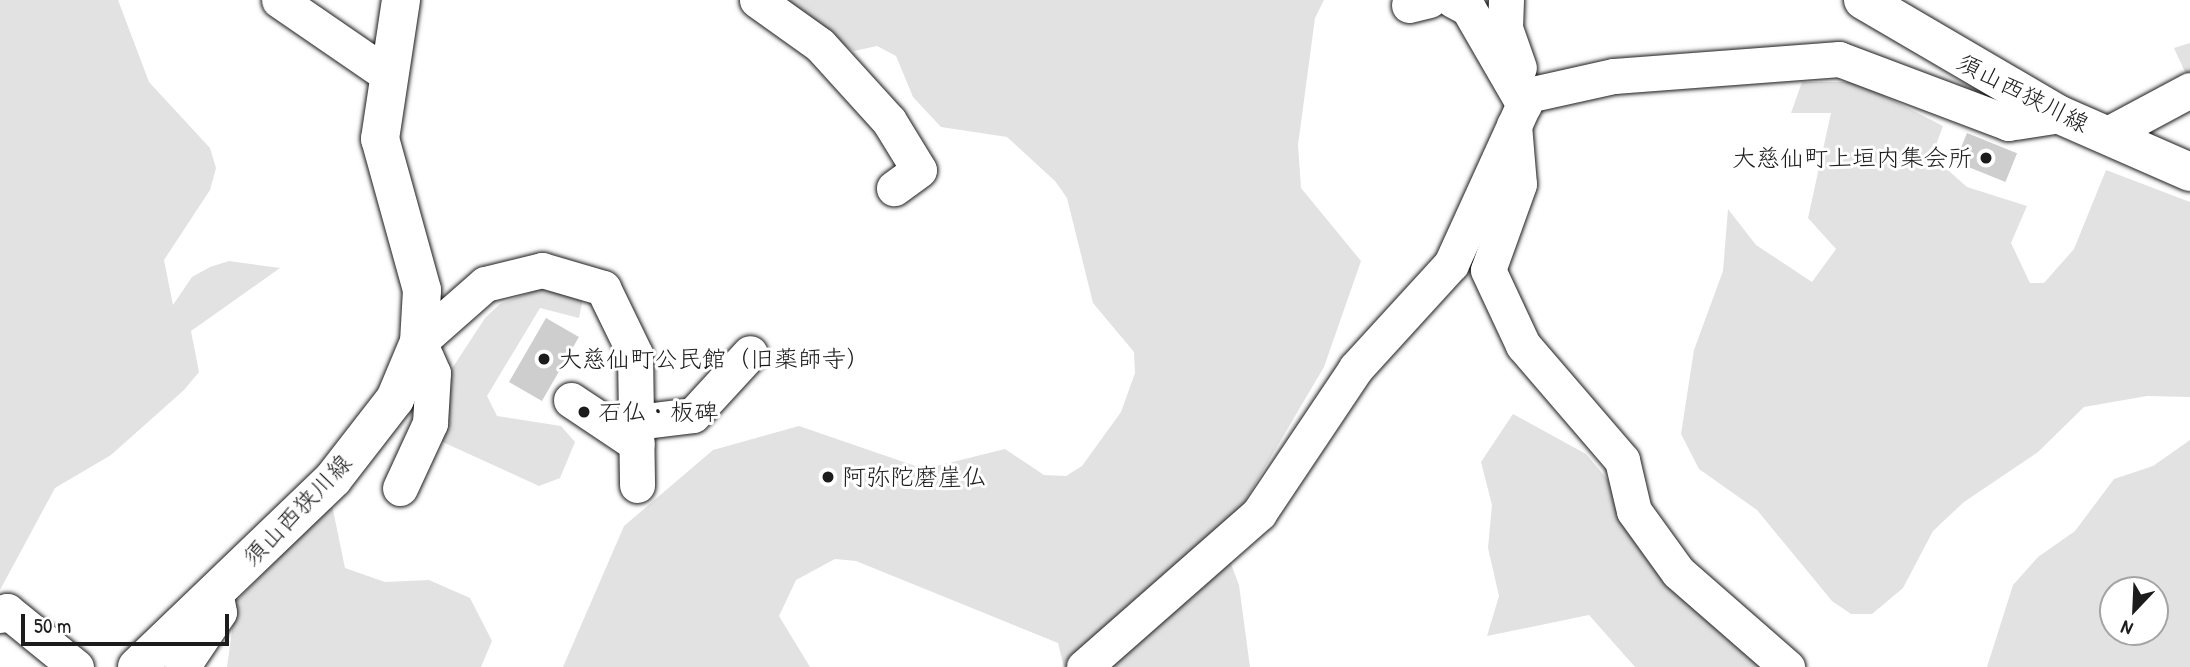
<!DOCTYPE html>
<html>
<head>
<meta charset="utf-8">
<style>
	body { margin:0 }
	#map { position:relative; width:2190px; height:667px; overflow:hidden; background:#fff; font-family:"Patrick Hand","Klee One",sans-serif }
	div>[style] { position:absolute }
	.green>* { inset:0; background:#e2e2e2 }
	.building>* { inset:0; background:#cecece; transform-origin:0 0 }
	.roads { filter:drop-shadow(0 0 2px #1c1c1c) drop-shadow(0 0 2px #1c1c1c) }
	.minor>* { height:35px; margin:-17.5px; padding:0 17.5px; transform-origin:17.5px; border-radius:17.5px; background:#fff }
	.major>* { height:38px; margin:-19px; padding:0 19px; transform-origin:19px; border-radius:19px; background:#fff }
	.dots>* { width:19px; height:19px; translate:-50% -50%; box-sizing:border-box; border:4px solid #fff; border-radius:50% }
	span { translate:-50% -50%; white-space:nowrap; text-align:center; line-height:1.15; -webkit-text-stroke:6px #fff; paint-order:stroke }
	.street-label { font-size:24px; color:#1c1c1c }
	.poi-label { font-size:24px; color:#1c1c1c }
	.right { translate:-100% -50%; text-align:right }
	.left { translate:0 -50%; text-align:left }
	.north { position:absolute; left:2099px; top:576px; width:70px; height:70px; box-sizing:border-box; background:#fff; border:2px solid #a4a4a4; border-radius:50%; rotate:203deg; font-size:19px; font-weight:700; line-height:28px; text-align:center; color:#1c1c1c }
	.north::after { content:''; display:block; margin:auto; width:24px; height:32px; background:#1c1c1c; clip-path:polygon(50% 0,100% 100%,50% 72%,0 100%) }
	.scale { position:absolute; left:21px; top:614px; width:208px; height:32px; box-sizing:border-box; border:4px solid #1c1c1c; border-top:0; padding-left:9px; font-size:21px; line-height:24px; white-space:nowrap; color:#1c1c1c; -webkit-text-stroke:5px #fff; paint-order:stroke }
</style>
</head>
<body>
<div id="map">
	<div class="green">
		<div style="clip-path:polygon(0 0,118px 0,149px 82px,210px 148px,216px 168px,210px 190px,164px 260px,173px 305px,192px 277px,210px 267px,229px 261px,280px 268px,191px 331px,199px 372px,184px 390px,111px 455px,55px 488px,0 590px)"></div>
		<div style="clip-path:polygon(772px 0,1324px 0,1315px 18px,1298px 145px,1301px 188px,1361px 261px,1324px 367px,1222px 540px,1239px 585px,1250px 667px,1064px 667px,1058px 643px,856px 561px,835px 559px,796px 580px,779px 616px,810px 667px,563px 667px,624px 526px,713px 450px,799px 426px,924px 469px,1005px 449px,1044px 475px,1066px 476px,1082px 466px,1121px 412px,1135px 373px,1134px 352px,1093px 303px,1067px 198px,1055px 181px,1007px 137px,941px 127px,913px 97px,896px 56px,877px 46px,854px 51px)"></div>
		<div style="clip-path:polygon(2190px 43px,2190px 83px,2174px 48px)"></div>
		<div style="clip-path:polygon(1802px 82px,1857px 82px,1943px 126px,1932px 156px,1967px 187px,2027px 206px,2011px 243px,2030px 283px,2044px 283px,2074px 249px,2106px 170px,2190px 202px,2190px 397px,2147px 396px,2084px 407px,2038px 452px,1964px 502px,1933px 531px,1903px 588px,1872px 614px,1851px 614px,1832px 601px,1757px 510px,1699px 469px,1681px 434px,1694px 350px,1723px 271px,1728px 209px,1756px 245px,1812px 282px,1836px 249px,1808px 218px,1831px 113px,1791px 113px)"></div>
		<div style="clip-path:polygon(539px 289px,583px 298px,579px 318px,540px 308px,487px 396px,497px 416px,561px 426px,575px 442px,560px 478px,539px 486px,423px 433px,423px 413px,485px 318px,500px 304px)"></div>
		<div style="clip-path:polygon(1513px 414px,1586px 454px,1765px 667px,1635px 667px,1589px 615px,1487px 636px,1499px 596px,1488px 548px,1492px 505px,1481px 462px)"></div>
		<div style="clip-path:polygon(evenodd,2190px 440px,2190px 667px,1987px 667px,2013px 585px,2038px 557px,2075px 531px,2114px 479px,2153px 466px,2190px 440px,2113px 590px,2155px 590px,2155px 632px,2113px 632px,2113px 590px)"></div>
		<div style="clip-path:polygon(332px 505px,345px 568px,385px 582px,429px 580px,470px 598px,492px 641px,481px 667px,227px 667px,236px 601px)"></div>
	</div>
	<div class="building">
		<div style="left:1967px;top:133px;width:54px;height:31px;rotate:22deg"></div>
		<div style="left:546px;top:318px;width:38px;height:74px;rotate:30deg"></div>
	</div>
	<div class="roads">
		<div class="minor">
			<div style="left:279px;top:0;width:132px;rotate:34.5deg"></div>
			<div style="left:757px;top:0;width:77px;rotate:35.5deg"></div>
			<div style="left:820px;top:45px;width:103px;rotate:47.8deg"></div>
			<div style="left:889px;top:121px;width:57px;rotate:58.5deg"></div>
			<div style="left:919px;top:170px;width:31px;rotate:144deg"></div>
			<div style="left:1453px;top:0;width:17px;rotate:28deg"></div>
			<div style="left:1468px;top:8px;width:112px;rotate:60deg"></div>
			<div style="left:1506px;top:0;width:28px;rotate:92deg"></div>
			<div style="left:1505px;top:28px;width:42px;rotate:70.7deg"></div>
			<div style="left:1409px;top:5px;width:21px;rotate:-14deg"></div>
			<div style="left:1514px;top:125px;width:59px;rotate:85.2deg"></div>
			<div style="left:1519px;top:184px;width:91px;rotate:109.8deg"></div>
			<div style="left:1488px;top:270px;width:83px;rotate:65deg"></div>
			<div style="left:1523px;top:345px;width:152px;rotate:49.3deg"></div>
			<div style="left:1622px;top:460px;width:52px;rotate:76.8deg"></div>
			<div style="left:1634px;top:511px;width:75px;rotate:54.2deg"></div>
			<div style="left:1678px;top:572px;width:145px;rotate:41.1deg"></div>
			<div style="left:2106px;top:135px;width:95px;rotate:-28.2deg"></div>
			<div style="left:571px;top:400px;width:79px;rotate:33.7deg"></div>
			<div style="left:637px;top:422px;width:56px;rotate:-7.1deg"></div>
			<div style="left:693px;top:415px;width:84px;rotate:-47.4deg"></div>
			<div style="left:400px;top:488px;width:72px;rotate:-65.2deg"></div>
			<div style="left:430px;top:423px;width:50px;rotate:-86.6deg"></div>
			<div style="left:433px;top:373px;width:34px;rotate:-114deg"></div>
			<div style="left:419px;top:342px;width:88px;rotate:-41.3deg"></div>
			<div style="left:485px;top:284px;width:59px;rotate:-13.8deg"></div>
			<div style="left:542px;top:270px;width:64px;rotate:16.4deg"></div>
			<div style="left:603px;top:288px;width:73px;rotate:64.1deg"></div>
			<div style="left:635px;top:354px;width:131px;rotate:89.1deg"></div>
			<div style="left:0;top:615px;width:8px;rotate:-30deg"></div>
			<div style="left:7px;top:611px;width:89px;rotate:39.1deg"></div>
			<div style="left:182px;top:667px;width:66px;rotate:-56.1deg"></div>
			<div style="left:219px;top:612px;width:20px;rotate:-101deg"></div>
			<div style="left:1084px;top:667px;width:233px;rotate:-41.3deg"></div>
			<div style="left:1259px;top:513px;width:174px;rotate:-56.2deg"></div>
			<div style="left:1356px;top:368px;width:141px;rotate:-47.6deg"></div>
			<div style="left:1451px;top:264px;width:186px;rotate:-65.5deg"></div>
			<div style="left:1528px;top:95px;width:88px;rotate:-12.5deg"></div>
			<div style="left:1614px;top:76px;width:226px;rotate:-4.3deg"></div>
			<div style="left:1839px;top:59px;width:181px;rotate:20.7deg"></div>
			<div style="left:2008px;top:123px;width:53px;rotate:-8.7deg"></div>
		</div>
		<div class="major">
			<div style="left:1863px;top:0;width:228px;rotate:30.3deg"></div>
			<div style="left:2060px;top:115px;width:142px;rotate:23.7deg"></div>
			<div style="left:137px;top:667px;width:272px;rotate:-43.8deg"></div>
			<div style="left:333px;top:479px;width:101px;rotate:-52.2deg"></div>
			<div style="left:395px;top:399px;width:62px;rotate:-67.2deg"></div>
			<div style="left:419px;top:342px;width:52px;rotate:-86.7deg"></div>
			<div style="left:422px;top:290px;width:157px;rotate:-105.5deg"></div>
			<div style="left:380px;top:139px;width:141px;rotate:-81.4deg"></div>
		</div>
	</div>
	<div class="dots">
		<div style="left:1986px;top:158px;background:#1c1c1c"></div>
		<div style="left:544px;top:359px;background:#1c1c1c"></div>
		<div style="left:584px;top:412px;background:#1c1c1c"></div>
		<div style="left:828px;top:477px;background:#1c1c1c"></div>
	</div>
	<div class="street-label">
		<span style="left:2023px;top:93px;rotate:27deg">須山西狭川線</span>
		<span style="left:297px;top:510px;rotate:-46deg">須山西狭川線</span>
	</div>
	<div class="poi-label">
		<span class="right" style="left:1972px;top:158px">大慈仙町上垣内集会所</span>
		<span class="left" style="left:558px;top:359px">大慈仙町公民館（旧薬師寺）</span>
		<span class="left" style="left:598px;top:412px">石仏・板碑</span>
		<span class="left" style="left:842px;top:477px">阿弥陀磨崖仏</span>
	</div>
	<div class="north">N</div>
	<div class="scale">50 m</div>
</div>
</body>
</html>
